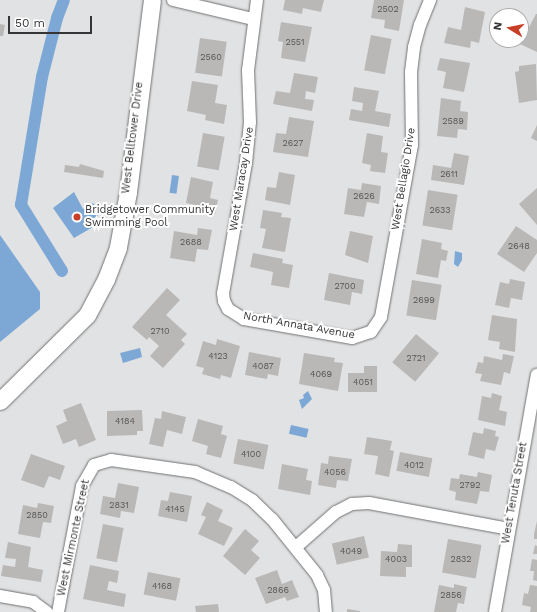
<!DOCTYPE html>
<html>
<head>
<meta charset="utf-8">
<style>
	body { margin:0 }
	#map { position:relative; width:537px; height:612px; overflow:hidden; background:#e1e2e3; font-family:"Work Sans",sans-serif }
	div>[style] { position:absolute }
	.water>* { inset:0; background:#7da8d6; transform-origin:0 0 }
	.canal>* { height:12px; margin:-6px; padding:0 6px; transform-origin:6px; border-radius:6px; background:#7da8d6 }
	.building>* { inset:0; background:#bab8b7; transform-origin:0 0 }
	.roads { filter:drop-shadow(0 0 1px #707172) drop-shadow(0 0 1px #707172) }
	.street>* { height:12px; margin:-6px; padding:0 6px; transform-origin:6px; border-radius:6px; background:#fff }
	.secondary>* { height:17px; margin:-8.5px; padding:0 8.5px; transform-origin:8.5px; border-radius:8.5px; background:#fff }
	.dots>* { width:11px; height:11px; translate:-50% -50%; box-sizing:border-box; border:2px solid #fff; border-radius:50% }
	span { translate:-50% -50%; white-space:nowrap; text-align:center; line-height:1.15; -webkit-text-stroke:4px #fff; paint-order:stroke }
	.number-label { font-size:9px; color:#565656 }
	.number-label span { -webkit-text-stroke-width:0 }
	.street-label { font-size:11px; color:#353536 }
	.poi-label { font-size:11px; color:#353536 }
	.left { translate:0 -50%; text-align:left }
	.north { position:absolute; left:489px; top:8px; width:40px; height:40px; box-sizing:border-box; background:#fff; border:1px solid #aeaeaf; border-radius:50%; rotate:280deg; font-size:11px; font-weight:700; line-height:16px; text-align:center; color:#353536 }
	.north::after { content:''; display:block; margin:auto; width:14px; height:18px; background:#c93e26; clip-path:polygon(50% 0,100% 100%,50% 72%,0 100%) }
	.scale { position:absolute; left:8px; top:16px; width:84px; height:18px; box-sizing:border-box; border:2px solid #353536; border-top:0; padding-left:5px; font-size:12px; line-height:14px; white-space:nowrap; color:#353536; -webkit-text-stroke:3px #fff; paint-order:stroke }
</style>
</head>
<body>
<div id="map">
	<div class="water">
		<div style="left:172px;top:175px;width:7px;height:18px;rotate:8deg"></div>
		<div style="clip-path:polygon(74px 192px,83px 209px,93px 203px,101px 213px,90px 221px,93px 227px,74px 238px,53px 208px)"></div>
		<div style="clip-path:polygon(0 235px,40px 292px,40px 309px,0 342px)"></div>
		<div style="clip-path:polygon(455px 251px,462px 253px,462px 260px,458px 267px,454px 264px)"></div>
		<div style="clip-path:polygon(140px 348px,142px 357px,123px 363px,120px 353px)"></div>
		<div style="clip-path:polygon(308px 391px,312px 399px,302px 409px,299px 400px,304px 398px,303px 395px)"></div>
		<div style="left:291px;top:425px;width:18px;height:9px;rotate:13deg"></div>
	</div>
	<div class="canal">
		<div style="left:62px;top:271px;width:78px;rotate:-121.8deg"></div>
		<div style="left:21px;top:205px;width:130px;rotate:-80.7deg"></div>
		<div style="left:42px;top:77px;width:61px;rotate:-75.7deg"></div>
		<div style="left:57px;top:18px;width:19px;rotate:-69deg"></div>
	</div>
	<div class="building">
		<div style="clip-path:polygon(285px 0,324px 0,321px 12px,303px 8px,302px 14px,283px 10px)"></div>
		<div style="clip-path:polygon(374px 0,404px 0,399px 31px,384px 28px,385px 20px,371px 18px)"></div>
		<div style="clip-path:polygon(465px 7px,485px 12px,479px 43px,471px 41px,470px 48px,444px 43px,448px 27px,461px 30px)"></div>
		<div style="clip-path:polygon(536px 14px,537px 14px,537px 52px,520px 44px)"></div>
		<div style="clip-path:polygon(281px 22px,312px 27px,305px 62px,281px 58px,283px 42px,278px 41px)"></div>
		<div style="clip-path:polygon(0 24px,5px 25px,3px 36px,0 36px)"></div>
		<div style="left:371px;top:35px;width:21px;height:36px;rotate:11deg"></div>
		<div style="left:200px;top:38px;width:27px;height:35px;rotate:8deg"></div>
		<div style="clip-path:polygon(440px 58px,470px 63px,464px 92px,443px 88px,446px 72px,437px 70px)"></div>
		<div style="clip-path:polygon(536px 64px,537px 100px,519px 103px,515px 72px,519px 71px,519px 66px)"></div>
		<div style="clip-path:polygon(294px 73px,318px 77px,315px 93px,306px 91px,305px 99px,314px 100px,312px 111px,273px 104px,276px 91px,290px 93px)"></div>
		<div style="clip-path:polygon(192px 81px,218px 85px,215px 103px,227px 105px,224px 124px,205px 120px,206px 115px,187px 111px)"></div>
		<div style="clip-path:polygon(354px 87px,379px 91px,375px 111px,391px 114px,389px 127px,349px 120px,351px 109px,362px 111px,363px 103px,352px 101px)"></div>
		<div style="clip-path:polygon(441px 98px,461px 101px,460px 111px,468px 112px,467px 130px,458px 129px,457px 138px,437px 136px)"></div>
		<div style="clip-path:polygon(289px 117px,314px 121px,308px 157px,273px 152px,276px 133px,286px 134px)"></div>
		<div style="clip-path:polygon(537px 125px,537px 141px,531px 138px)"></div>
		<div style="left:203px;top:133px;width:22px;height:34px;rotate:10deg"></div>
		<div style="clip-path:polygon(367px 133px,383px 136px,381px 152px,388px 153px,385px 173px,370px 171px,371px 165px,362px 163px)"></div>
		<div style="clip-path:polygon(454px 153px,469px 156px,464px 185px,431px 180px,433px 165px,451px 168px)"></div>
		<div style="clip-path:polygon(80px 164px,104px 171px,103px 178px,64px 172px,65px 165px,79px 167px)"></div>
		<div style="clip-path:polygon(279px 172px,295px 175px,290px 205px,265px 200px,267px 187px,276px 188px)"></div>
		<div style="clip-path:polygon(191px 177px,213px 182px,210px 198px,218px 200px,215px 214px,194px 210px,195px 205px,186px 203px)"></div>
		<div style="clip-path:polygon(362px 183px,381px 186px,379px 204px,367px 202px,364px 217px,344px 214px,348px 188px,361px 190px)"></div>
		<div style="clip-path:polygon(537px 188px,537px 225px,519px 204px)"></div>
		<div style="left:428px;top:190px;width:30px;height:36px;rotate:9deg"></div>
		<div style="clip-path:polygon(263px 210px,282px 213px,281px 217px,291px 218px,285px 252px,262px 248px,266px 229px,260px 228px)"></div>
		<div style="clip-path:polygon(516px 226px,537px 240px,537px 253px,524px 272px,497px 254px)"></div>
		<div style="clip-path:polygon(198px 228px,212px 230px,208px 250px,197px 249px,195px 262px,170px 258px,174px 231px,197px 235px)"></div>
		<div style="clip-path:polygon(350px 231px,373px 236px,368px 263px,345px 255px)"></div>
		<div style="clip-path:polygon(422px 239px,442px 243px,441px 249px,448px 251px,446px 261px,441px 260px,438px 278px,416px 274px)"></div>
		<div style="clip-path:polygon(253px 253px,283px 259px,282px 263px,293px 265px,289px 288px,271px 285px,273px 272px,250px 267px)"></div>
		<div style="clip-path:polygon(329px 273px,364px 280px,362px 294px,352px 292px,350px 305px,324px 300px)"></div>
		<div style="clip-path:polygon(510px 279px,525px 282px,522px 300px,511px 298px,509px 308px,495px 305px,500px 282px,509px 284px)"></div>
		<div style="left:412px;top:280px;width:30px;height:36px;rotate:9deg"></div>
		<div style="clip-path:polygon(167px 288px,180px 300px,166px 315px,187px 334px,181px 340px,185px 344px,163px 368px,150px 356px,159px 346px,149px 337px,147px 340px,132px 327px)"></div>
		<div style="clip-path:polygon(492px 315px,517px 319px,515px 352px,499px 349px,500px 342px,488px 340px)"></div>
		<div style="left:416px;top:334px;width:30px;height:37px;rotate:40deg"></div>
		<div style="clip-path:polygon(217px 339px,240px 346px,231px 378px,221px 375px,220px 379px,202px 374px,204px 368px,196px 366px,203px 341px,216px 345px)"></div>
		<div style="clip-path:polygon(249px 352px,281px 358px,278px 376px,268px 374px,267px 379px,245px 375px)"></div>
		<div style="clip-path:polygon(304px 353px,335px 358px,334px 362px,343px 363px,338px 391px,299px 384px)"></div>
		<div style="clip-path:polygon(503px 354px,514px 356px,510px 374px,504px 372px,501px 385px,480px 381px,482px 374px,475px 373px,478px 362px,483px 363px,484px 356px,502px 360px)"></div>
		<div style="clip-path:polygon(364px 366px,377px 366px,377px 392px,348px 392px,348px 373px,364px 373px)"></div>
		<div style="clip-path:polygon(492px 393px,502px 396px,499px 410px,507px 412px,505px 426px,478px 420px,482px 396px,491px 398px)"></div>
		<div style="clip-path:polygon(81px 403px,96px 440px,79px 447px,76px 439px,63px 444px,56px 426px,67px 421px,63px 410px)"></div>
		<div style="clip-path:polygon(142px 410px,143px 431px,137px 431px,137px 435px,107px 436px,107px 411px)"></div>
		<div style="clip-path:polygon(162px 411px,186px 417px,182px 434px,167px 430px,163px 447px,149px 444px,155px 418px,161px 419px)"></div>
		<div style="clip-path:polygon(198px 419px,223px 426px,221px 434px,227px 436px,221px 458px,206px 454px,208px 446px,192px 441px)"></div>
		<div style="clip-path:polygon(484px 428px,496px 431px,495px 436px,499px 437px,495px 451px,486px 449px,484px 459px,468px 455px,473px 432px,483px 434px)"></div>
		<div style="clip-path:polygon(367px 437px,392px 441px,390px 450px,394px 451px,389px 477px,375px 474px,378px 456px,364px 454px)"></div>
		<div style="left:238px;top:439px;width:31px;height:25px;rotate:11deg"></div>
		<div style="left:400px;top:452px;width:33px;height:19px;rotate:11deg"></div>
		<div style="clip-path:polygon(31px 454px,65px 466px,60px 480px,49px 476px,44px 488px,21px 480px)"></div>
		<div style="clip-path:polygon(329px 456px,352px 459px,348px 481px,337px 480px,336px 488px,318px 485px,321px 463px,328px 464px)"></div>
		<div style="clip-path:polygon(282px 464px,308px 469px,306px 480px,312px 481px,310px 495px,278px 489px)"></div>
		<div style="clip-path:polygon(478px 472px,492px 475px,489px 492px,480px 491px,477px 504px,455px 500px,456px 492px,449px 490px,451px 478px,459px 479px,460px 474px,477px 477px)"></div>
		<div style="clip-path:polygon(118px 483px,139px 487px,134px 513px,121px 511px,120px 518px,100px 514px,103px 496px,115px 498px)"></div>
		<div style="clip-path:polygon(170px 492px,192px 496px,187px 522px,158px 516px,161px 500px,168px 501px)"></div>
		<div style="clip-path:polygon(207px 502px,223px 510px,218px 521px,233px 528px,224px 546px,198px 534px,206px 517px,201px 515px)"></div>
		<div style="clip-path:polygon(38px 503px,54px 506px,51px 523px,43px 522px,40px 538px,18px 534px,23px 505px,37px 508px)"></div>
		<div style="clip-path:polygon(537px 521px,537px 539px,534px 539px,534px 534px)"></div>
		<div style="left:103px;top:524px;width:21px;height:35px;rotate:11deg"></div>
		<div style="clip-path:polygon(245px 529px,259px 541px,251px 550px,260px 558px,245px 575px,223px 556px)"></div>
		<div style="left:364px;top:536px;width:22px;height:33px;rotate:77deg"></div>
		<div style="left:448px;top:539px;width:34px;height:34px;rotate:10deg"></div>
		<div style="clip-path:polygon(8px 542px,31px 547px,28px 567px,43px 570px,41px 582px,1px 576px,3px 565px,15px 567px,16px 559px,5px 558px)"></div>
		<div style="clip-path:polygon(398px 544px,412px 545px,412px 567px,406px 567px,406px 577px,380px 576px,381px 551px,397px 552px)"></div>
		<div style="clip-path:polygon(535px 545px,537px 546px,537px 554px,533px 554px)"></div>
		<div style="clip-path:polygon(532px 559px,537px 560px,537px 581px,533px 580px,534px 571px,530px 571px)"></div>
		<div style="clip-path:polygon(90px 565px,119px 571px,117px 583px,109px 581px,107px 590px,126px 594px,124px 607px,83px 599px)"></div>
		<div style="clip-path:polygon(277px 570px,282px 584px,292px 580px,299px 597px,287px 601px,285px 597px,266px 604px,255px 578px)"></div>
		<div style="left:148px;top:572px;width:33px;height:23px;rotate:11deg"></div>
		<div style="clip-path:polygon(454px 584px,467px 587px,464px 604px,458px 603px,456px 612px,434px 612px,439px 585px,454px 588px)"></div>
		<div style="clip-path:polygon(530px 585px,537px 586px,537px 612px,530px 612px,531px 607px,522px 605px,524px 593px,528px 594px)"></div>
		<div style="clip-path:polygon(218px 604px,219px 612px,196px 612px,195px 606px)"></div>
		<div style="clip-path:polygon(347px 609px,360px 611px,360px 612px,347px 612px)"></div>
	</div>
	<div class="roads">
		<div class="street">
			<div style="left:173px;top:0;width:82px;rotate:13.4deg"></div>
			<div style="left:257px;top:0;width:71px;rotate:97.3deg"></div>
			<div style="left:248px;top:70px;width:52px;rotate:87.8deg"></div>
			<div style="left:250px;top:122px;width:41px;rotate:95.6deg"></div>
			<div style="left:246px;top:163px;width:132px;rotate:100deg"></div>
			<div style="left:223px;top:293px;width:8px;rotate:83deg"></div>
			<div style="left:224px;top:301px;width:9px;rotate:63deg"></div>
			<div style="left:228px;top:309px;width:19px;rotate:32deg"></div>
			<div style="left:244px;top:319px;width:110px;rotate:10deg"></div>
			<div style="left:352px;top:338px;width:20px;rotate:-18deg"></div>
			<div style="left:371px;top:332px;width:18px;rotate:-56deg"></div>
			<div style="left:381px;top:317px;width:175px;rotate:-79.8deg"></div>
			<div style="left:412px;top:145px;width:73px;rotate:-90.8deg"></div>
			<div style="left:411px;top:72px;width:25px;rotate:-83deg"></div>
			<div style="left:414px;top:47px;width:23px;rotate:-75deg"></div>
			<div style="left:420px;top:25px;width:27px;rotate:-68deg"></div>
			<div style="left:296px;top:547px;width:53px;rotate:-41.2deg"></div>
			<div style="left:336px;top:512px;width:18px;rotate:-27deg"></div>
			<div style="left:352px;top:504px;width:17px;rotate:-3deg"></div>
			<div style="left:369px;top:503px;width:142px;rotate:10.5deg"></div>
			<div style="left:0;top:596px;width:34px;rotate:10deg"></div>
			<div style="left:33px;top:602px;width:17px;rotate:36deg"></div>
			<div style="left:58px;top:612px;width:128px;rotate:-79.2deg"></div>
			<div style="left:82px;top:486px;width:24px;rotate:-60deg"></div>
			<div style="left:94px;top:465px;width:18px;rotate:-16deg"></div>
			<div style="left:111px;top:460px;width:85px;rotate:8.1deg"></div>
			<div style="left:195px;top:472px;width:39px;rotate:23deg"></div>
			<div style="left:231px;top:487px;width:25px;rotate:32deg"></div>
			<div style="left:252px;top:500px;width:28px;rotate:44deg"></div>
			<div style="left:272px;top:519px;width:72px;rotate:51.2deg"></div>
			<div style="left:317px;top:575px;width:17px;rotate:65deg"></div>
			<div style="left:324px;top:590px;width:22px;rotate:85deg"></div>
			<div style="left:495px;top:612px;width:241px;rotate:-80deg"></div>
		</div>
		<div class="secondary">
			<div style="left:0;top:401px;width:122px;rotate:-44.7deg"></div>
			<div style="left:87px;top:315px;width:41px;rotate:-62.2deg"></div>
			<div style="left:106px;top:279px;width:34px;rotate:-69deg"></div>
			<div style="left:118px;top:247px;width:56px;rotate:-79.7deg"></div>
			<div style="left:128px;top:192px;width:193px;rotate:-82.9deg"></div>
		</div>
	</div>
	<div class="dots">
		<div style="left:77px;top:217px;background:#c93e26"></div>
	</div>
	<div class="number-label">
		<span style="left:388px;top:9px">2502</span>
		<span style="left:295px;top:42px">2551</span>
		<span style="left:211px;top:57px">2560</span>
		<span style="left:453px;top:121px">2589</span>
		<span style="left:293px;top:143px">2627</span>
		<span style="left:449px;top:174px">2611</span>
		<span style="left:364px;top:196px">2626</span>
		<span style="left:440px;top:210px">2633</span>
		<span style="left:191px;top:242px">2688</span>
		<span style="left:519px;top:246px">2648</span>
		<span style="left:345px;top:286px">2700</span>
		<span style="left:424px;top:300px">2699</span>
		<span style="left:160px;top:331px">2710</span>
		<span style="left:218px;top:356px">4123</span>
		<span style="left:416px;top:358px">2721</span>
		<span style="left:263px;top:366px">4087</span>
		<span style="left:321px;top:374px">4069</span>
		<span style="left:363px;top:382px">4051</span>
		<span style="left:125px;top:421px">4184</span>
		<span style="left:251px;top:454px">4100</span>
		<span style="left:414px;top:465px">4012</span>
		<span style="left:335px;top:472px">4056</span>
		<span style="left:470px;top:485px">2792</span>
		<span style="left:119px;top:505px">2831</span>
		<span style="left:175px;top:509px">4145</span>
		<span style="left:37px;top:515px">2850</span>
		<span style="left:351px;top:551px">4049</span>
		<span style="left:396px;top:559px">4003</span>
		<span style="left:461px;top:559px">2832</span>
		<span style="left:162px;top:586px">4168</span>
		<span style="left:278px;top:590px">2866</span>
		<span style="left:451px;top:595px">2856</span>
	</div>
	<div class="street-label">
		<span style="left:133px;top:138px;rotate:-83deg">West Belltower Drive</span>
		<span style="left:242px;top:179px;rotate:-81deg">West Maracay Drive</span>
		<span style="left:404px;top:179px;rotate:-81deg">West Bellagio Drive</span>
		<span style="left:299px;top:326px;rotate:10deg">North Annata Avenue</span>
		<span style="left:515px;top:493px;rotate:-80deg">West Tenuta Street</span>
		<span style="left:74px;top:538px;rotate:-78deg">West Mirmonte Street</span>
	</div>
	<div class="poi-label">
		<span class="left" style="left:85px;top:217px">Bridgetower Community<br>Swimming Pool</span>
	</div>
	<div class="north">N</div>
	<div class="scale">50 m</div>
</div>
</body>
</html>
